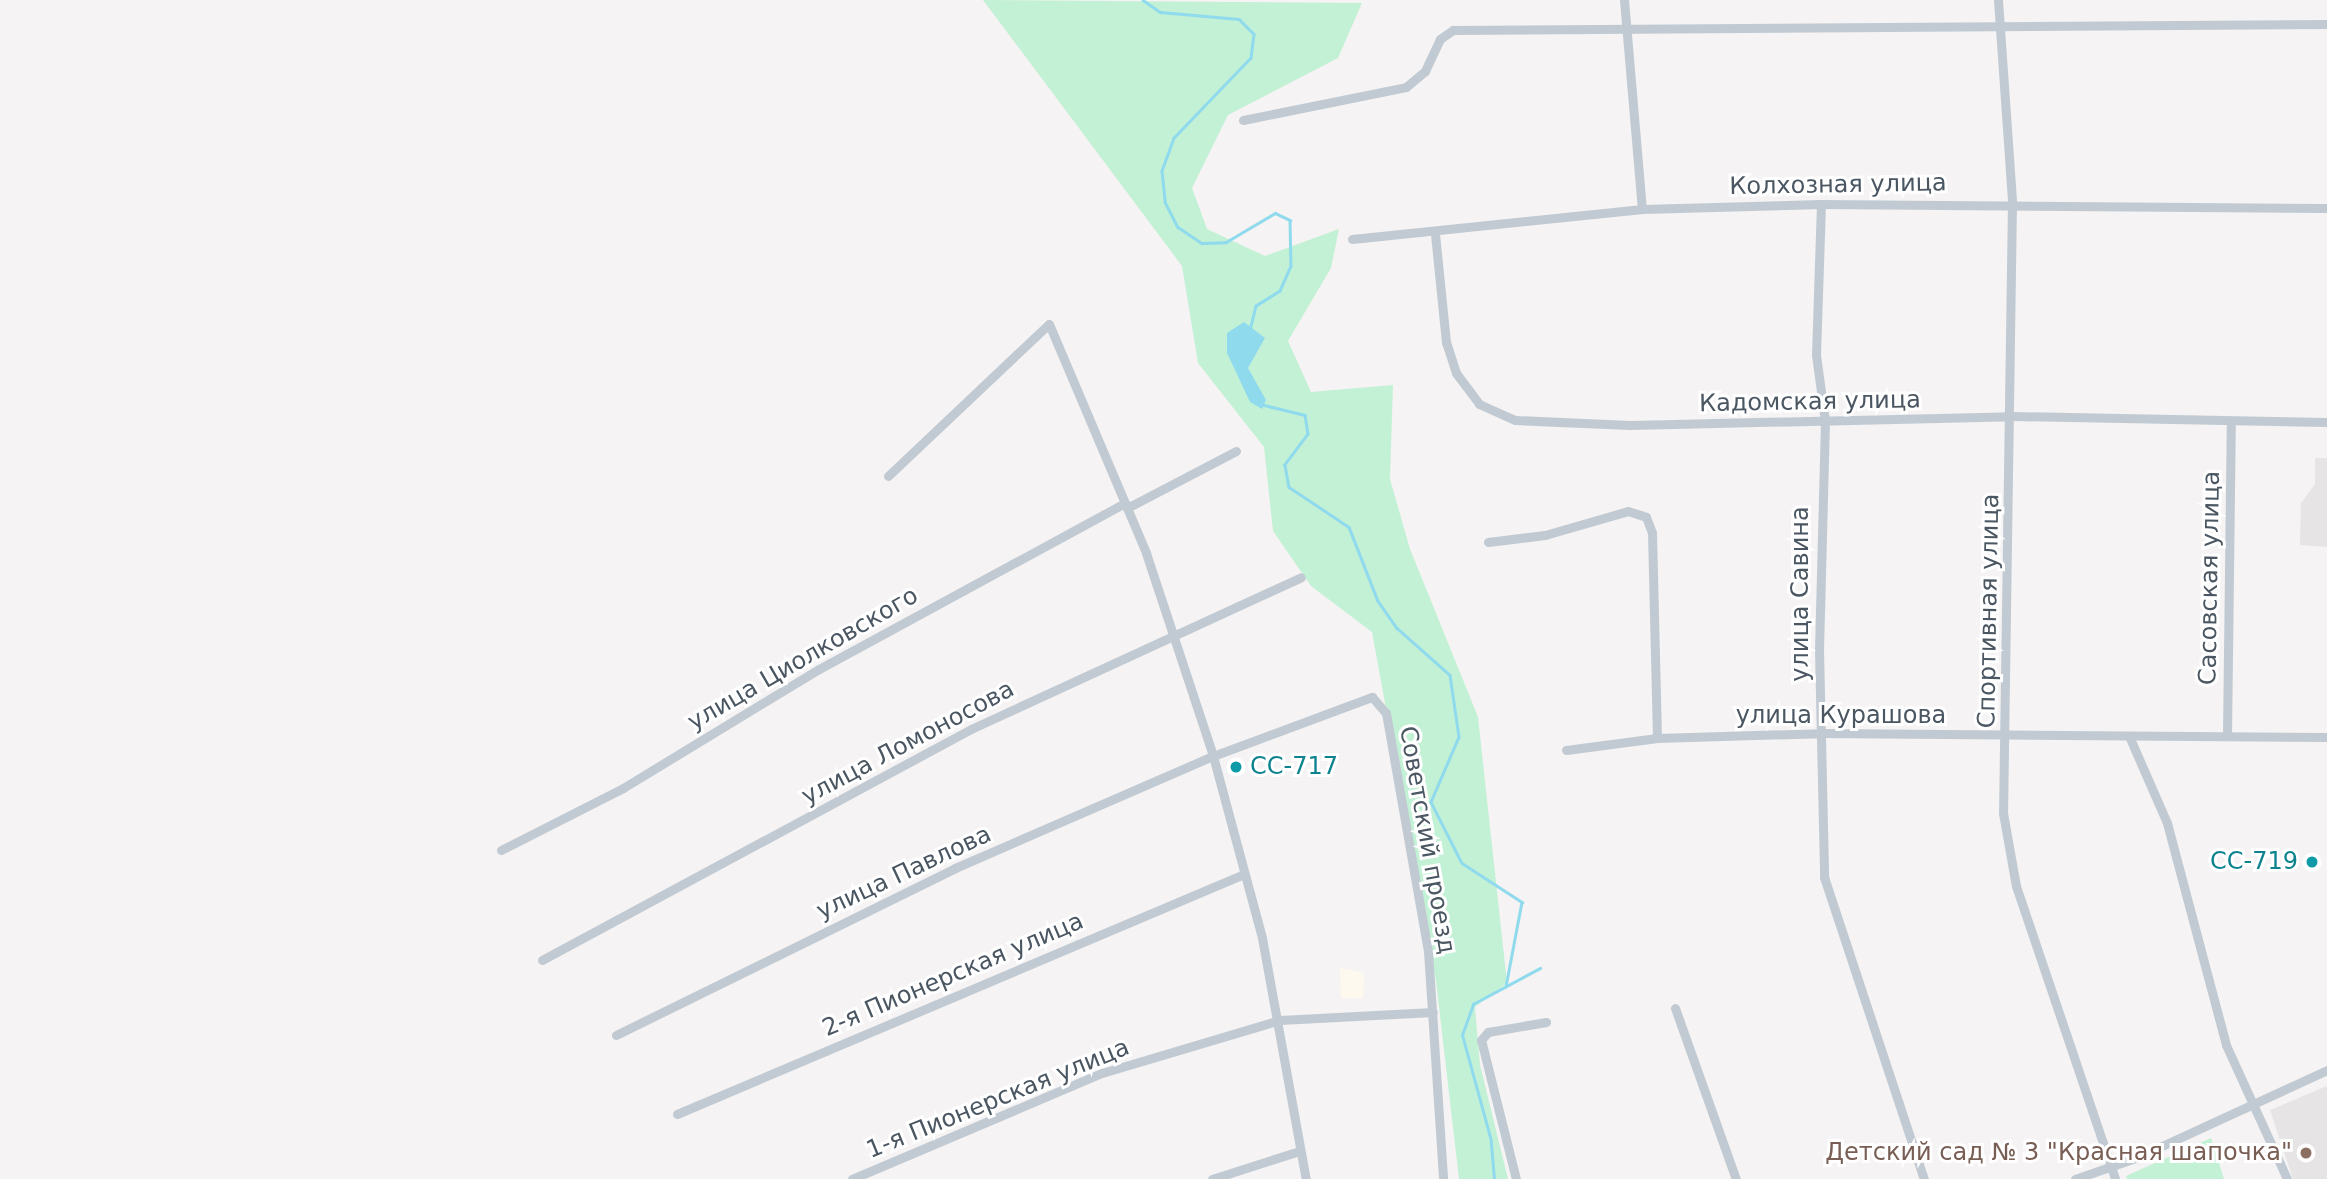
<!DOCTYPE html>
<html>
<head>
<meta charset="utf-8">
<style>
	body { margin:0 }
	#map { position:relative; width:2327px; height:1179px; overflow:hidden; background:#f5f3f3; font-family:"DejaVu Sans",sans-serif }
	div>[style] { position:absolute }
	.commercial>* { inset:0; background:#fdf9ef }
	.education>* { inset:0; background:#e6e4e5 }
	.green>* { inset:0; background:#c3f1d5 }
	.water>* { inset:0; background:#90daee }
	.stream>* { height:2.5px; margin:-1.25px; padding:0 1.25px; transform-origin:1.25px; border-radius:1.25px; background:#90daee }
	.minor>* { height:9px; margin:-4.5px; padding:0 4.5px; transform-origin:4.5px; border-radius:4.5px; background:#c1cad2 }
	.dots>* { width:19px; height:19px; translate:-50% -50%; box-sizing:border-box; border:4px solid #fff; border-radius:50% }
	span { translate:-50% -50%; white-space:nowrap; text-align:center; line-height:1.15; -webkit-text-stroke:6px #fff; paint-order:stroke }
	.street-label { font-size:24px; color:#4a5661 }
	.culture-label { font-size:24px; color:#0d838f }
	.left { translate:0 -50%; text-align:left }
	.right { translate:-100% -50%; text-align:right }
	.education-label { font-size:24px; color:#785e54 }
</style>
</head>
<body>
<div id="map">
	<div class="commercial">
		<div style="clip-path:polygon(1340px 968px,1364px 973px,1363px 998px,1341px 998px)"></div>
	</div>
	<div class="education">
		<div style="clip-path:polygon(2315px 458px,2327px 458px,2327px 547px,2300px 545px,2301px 503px,2315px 484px)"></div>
		<div style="clip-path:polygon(2327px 1086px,2327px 1179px,2293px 1179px,2270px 1110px)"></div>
	</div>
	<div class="green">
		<div style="clip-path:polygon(983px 0,1362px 3px,1338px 58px,1228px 115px,1192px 188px,1207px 229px,1265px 256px,1339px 229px,1331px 268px,1288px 341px,1311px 392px,1393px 385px,1390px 479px,1410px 549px,1478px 717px,1507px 983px,1475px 1007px,1480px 1065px,1508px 1179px,1459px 1179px,1436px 981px,1372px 632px,1311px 586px,1273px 531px,1264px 447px,1198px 363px,1182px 266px)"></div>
		<div style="clip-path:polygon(2211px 1138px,2224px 1179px,2127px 1179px,2126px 1176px)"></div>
	</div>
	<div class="water">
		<div style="clip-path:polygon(1244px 322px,1265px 338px,1248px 368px,1266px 400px,1262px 409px,1250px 402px,1227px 353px,1227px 333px)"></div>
	</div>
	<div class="stream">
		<div style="left:1143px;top:0;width:21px;rotate:35deg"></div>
		<div style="left:1160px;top:12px;width:79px;rotate:5.1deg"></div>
		<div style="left:1239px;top:19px;width:21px;rotate:45deg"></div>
		<div style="left:1254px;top:34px;width:24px;rotate:97deg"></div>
		<div style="left:1251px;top:58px;width:111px;rotate:133.9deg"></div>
		<div style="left:1174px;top:138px;width:35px;rotate:110deg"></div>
		<div style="left:1162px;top:171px;width:31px;rotate:84deg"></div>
		<div style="left:1165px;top:202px;width:28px;rotate:63deg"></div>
		<div style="left:1178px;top:227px;width:29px;rotate:34deg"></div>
		<div style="left:1202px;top:243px;width:24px;rotate:-2deg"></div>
		<div style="left:1226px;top:242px;width:57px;rotate:-30.6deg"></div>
		<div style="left:1275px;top:213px;width:17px;rotate:25deg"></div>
		<div style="left:1290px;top:220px;width:46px;rotate:88.8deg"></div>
		<div style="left:1291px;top:266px;width:27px;rotate:114deg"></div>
		<div style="left:1280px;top:291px;width:28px;rotate:148deg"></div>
		<div style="left:1256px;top:306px;width:21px;rotate:104deg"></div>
		<div style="left:1264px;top:405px;width:42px;rotate:13.7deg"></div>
		<div style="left:1305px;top:415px;width:19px;rotate:81deg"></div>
		<div style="left:1308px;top:434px;width:39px;rotate:127deg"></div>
		<div style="left:1285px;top:465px;width:22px;rotate:80deg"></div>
		<div style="left:1289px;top:487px;width:72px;rotate:33.7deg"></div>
		<div style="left:1349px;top:527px;width:79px;rotate:68.6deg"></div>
		<div style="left:1378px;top:601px;width:33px;rotate:55deg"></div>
		<div style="left:1397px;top:628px;width:71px;rotate:41.6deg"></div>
		<div style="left:1450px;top:675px;width:63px;rotate:81.7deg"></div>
		<div style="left:1459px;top:737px;width:71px;rotate:113.3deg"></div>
		<div style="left:1431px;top:802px;width:68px;rotate:63.1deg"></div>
		<div style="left:1462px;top:863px;width:72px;rotate:33deg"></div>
		<div style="left:1522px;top:902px;width:86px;rotate:100.7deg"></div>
		<div style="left:1494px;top:1179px;width:38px;rotate:-95deg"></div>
		<div style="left:1491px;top:1141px;width:110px;rotate:-105.3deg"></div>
		<div style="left:1462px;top:1035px;width:33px;rotate:-70deg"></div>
		<div style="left:1473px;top:1004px;width:76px;rotate:-28.2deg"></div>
	</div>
	<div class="minor">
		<div style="left:1624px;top:0;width:210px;rotate:85.1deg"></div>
		<div style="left:1998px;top:0;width:202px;rotate:86deg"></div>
		<div style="left:2012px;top:202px;width:611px;rotate:90.84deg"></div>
		<div style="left:2003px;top:813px;width:74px;rotate:79.9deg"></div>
		<div style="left:2016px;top:886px;width:309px;rotate:71.3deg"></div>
		<div style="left:1243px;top:120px;width:166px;rotate:-11.4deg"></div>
		<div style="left:1406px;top:87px;width:25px;rotate:-40deg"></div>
		<div style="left:1425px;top:71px;width:35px;rotate:-65deg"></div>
		<div style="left:1440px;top:39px;width:16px;rotate:-35deg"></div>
		<div style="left:1453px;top:30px;width:874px;rotate:-0.39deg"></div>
		<div style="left:1821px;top:204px;width:151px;rotate:91.9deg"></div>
		<div style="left:1816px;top:355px;width:67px;rotate:82.2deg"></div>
		<div style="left:1825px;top:421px;width:229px;rotate:91.5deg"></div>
		<div style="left:1819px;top:650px;width:227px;rotate:88.7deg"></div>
		<div style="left:1824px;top:877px;width:318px;rotate:71.7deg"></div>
		<div style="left:1435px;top:234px;width:109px;rotate:84.2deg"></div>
		<div style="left:1446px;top:342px;width:33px;rotate:72deg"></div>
		<div style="left:1456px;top:373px;width:39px;rotate:53deg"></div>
		<div style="left:1479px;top:404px;width:39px;rotate:24deg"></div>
		<div style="left:1515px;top:420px;width:115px;rotate:2.5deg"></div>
		<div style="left:1630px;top:425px;width:383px;rotate:-1.3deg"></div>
		<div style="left:2013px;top:416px;width:314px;rotate:1.1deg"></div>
		<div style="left:1352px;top:239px;width:292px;rotate:-5.9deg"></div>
		<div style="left:1642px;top:209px;width:179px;rotate:-1.6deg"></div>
		<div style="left:1821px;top:204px;width:506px;rotate:0.45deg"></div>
		<div style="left:888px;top:476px;width:221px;rotate:-43.4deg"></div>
		<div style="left:1049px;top:324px;width:249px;rotate:67deg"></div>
		<div style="left:1146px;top:553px;width:214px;rotate:71.7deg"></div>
		<div style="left:1213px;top:756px;width:188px;rotate:74.9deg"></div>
		<div style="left:1262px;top:938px;width:245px;rotate:79.7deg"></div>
		<div style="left:1127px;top:508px;width:123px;rotate:-27.6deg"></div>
		<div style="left:1488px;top:542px;width:57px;rotate:-7deg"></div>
		<div style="left:1545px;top:535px;width:86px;rotate:-16.1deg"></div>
		<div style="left:1628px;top:511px;width:19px;rotate:18deg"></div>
		<div style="left:1646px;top:517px;width:17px;rotate:69deg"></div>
		<div style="left:1652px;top:533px;width:205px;rotate:88.6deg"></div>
		<div style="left:2129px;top:736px;width:95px;rotate:66.4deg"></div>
		<div style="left:2167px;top:823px;width:230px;rotate:75.1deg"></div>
		<div style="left:2226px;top:1045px;width:147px;rotate:65.5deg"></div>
		<div style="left:2227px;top:736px;width:315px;rotate:-89.3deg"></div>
		<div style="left:1566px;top:750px;width:92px;rotate:-7.5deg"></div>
		<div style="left:1657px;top:738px;width:164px;rotate:-1.7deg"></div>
		<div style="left:1821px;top:733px;width:506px;rotate:0.45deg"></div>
		<div style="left:501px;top:850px;width:137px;rotate:-26.9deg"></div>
		<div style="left:623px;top:788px;width:229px;rotate:-31.3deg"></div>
		<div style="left:819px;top:669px;width:348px;rotate:-28.5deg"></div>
		<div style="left:542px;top:960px;width:487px;rotate:-28.3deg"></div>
		<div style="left:971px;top:729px;width:363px;rotate:-24.7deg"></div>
		<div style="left:1675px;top:1008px;width:182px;rotate:70.4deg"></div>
		<div style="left:616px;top:1035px;width:378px;rotate:-26.2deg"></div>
		<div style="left:955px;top:868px;width:281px;rotate:-23.5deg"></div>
		<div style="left:1213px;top:756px;width:170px;rotate:-20.4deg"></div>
		<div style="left:1372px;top:697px;width:21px;rotate:49deg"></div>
		<div style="left:1386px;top:713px;width:242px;rotate:80deg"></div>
		<div style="left:1428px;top:951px;width:228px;rotate:86.2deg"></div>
		<div style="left:677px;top:1114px;width:616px;rotate:-22.94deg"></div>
		<div style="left:852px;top:1179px;width:272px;rotate:-23deg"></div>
		<div style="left:1102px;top:1073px;width:186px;rotate:-16.6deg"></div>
		<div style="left:1280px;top:1020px;width:153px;rotate:-3deg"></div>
		<div style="left:1212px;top:1179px;width:91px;rotate:-17.8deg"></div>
		<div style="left:1516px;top:1179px;width:143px;rotate:-104.1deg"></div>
		<div style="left:1481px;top:1040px;width:11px;rotate:-49deg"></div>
		<div style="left:1488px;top:1032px;width:59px;rotate:-9.8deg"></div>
		<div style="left:2075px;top:1179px;width:67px;rotate:-19.2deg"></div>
		<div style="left:2138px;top:1157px;width:208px;rotate:-24.7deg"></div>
	</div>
	<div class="dots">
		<div style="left:1236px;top:767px;background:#0f9aa8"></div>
		<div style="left:2312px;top:862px;background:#0f9aa8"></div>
		<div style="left:2306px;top:1153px;background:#8d6e63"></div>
	</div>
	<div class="street-label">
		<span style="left:1838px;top:185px;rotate:-1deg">Колхозная улица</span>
		<span style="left:1810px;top:402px;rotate:-1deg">Кадомская улица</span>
		<span style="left:2210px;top:578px;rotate:-89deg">Сасовская улица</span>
		<span style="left:1801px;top:594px;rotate:-90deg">улица Савина</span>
		<span style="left:1989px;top:611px;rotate:-89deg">Спортивная улица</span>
		<span style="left:803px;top:659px;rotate:-30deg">улица Циолковского</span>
		<span style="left:1841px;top:716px">улица Курашова</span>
		<span style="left:908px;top:743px;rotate:-28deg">улица Ломоносова</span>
		<span style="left:1427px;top:840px;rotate:80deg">Советский проезд</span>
		<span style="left:904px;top:873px;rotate:-25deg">улица Павлова</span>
		<span style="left:953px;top:975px;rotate:-23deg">2-я Пионерская улица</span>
		<span style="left:998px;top:1099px;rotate:-22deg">1-я Пионерская улица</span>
	</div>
	<div class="culture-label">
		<span class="left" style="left:1250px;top:767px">СС-717</span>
		<span class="right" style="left:2298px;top:862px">СС-719</span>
	</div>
	<div class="education-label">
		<span class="right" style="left:2292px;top:1153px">Детский сад № 3 "Красная шапочка"</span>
	</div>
</div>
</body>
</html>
